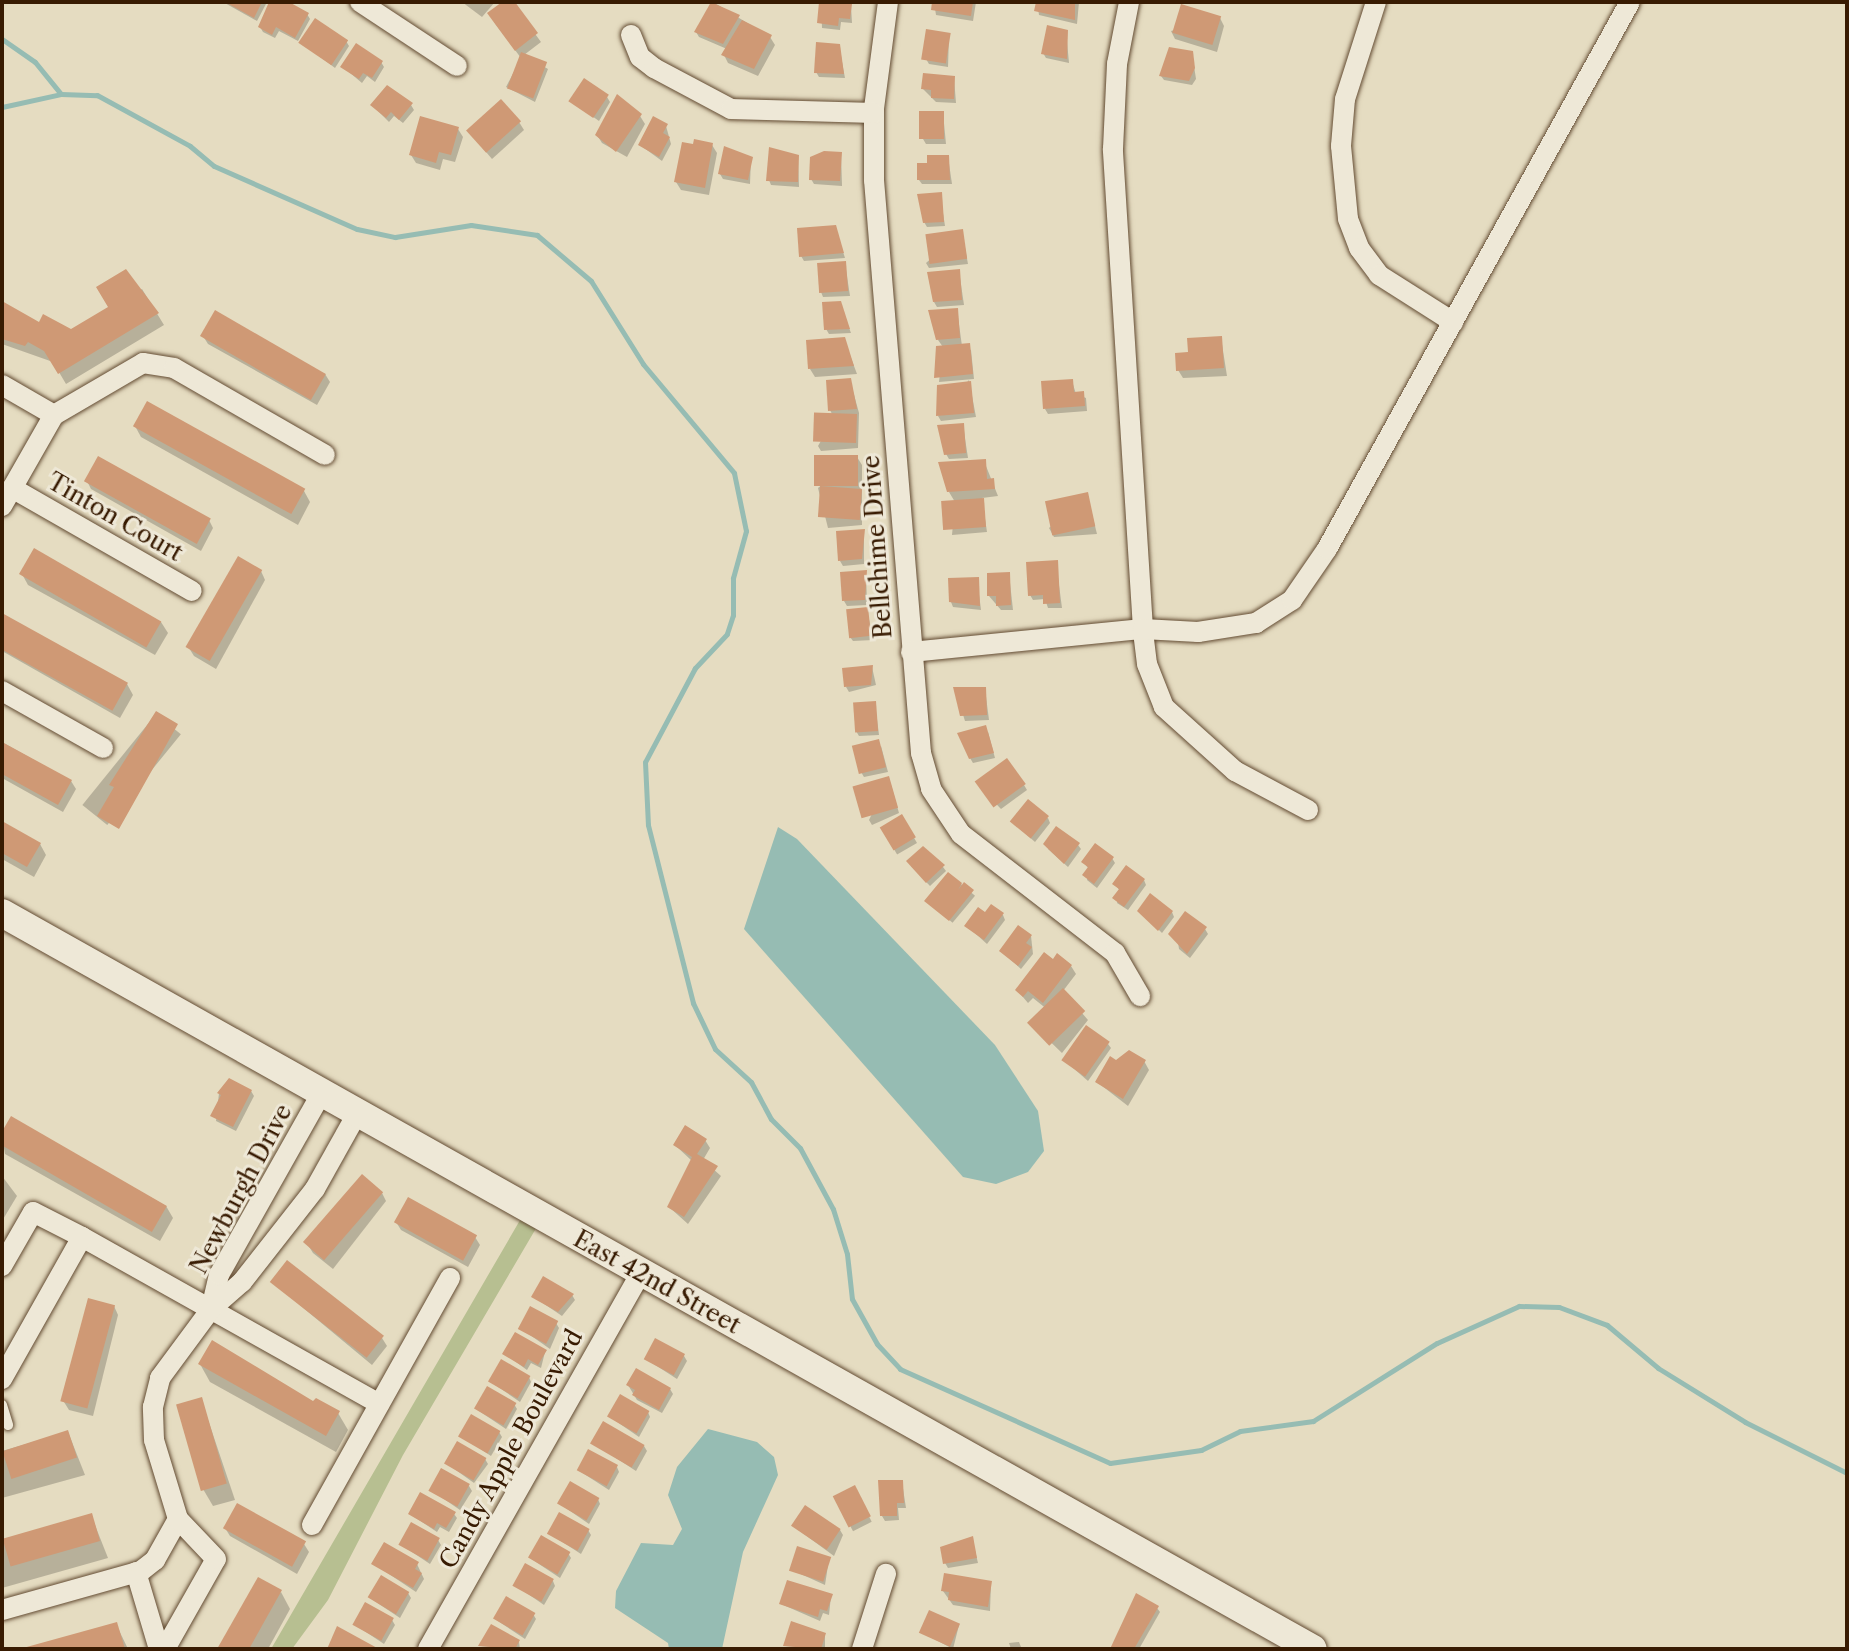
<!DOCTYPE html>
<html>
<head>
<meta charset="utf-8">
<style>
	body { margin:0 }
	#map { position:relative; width:1849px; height:1651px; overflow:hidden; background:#e5dcc1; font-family:"Libre Caslon Text",serif }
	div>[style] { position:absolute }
	.green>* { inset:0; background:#b7bf91 }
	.water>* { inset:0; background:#96bcb3 }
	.shadow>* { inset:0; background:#0003; transform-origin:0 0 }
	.stream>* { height:5px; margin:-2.5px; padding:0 2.5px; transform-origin:2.5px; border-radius:2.5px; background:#96bcb3 }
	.building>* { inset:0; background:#cf9975; transform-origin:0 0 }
	.roads { filter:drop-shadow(0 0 2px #634b32) drop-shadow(0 0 2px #634b32) }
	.lane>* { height:10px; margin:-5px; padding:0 5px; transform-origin:5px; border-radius:5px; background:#eee8d7 }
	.street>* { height:20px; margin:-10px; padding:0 10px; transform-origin:10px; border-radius:10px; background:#eee8d7 }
	.secondary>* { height:28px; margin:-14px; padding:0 14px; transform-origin:14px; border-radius:14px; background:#eee8d7 }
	span { translate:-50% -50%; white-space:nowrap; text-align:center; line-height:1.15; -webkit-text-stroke:6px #eee8d7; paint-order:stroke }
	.street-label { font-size:24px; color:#381b02 }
	.frame { position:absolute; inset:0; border:4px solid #381b02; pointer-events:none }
</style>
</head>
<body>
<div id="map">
	<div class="green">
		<div style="clip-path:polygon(523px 1215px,538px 1225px,403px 1455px,328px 1600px,292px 1649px,271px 1649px)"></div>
	</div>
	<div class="water">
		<div style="clip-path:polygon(778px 827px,797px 839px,995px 1045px,1038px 1111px,1044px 1151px,1028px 1172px,996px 1184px,963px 1177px,744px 929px)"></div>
		<div style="clip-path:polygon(708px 1429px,757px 1442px,774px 1457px,778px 1475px,743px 1552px,722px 1649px,669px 1649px,668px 1643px,615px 1608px,616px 1591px,641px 1543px,673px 1545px,682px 1529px,668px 1495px,677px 1467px)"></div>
	</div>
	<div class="shadow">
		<div style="clip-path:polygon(223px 2px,267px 2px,257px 21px)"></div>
		<div style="clip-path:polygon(272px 2px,285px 2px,307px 14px,310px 19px,298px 41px,279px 31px,275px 38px,263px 32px,260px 27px)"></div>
		<div style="clip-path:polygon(462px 2px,495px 2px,482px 17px)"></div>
		<div style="clip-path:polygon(505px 2px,512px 2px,541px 42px,524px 55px,548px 69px,535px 102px,506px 87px,521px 58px,494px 22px)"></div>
		<div style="clip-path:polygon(713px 2px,770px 37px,775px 45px,758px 76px,728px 63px,724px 55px,727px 49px,699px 37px,696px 32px)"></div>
		<div style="clip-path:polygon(821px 2px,851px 6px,852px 23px,841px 22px,840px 30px,822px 28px)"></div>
		<div style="clip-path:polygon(934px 2px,976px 2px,973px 21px,936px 15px)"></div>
		<div style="clip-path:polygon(1037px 2px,1079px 2px,1077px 24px,1039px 15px)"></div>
		<div style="clip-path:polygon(1220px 18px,1224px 26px,1217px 52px,1175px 39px,1171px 31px)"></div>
		<div style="clip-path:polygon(1066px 31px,1069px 63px,1046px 58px,1043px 53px)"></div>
		<div style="clip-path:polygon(949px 35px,948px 67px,929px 64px,926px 59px)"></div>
		<div style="clip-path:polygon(346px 41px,349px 46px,335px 68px,302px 43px)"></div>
		<div style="clip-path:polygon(839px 46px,845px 78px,819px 77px,816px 72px)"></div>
		<div style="clip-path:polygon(1192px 53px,1196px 79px,1192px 85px,1164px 80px,1161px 76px)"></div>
		<div style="clip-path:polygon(381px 62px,384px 67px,375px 82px,367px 76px,362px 83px,343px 67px)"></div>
		<div style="clip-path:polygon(954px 78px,956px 103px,936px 102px,923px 89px)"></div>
		<div style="clip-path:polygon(607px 97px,610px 102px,599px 121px,572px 102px)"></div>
		<div style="clip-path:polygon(372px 105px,411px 105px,414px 110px,403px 123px,394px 116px,389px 122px)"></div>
		<div style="clip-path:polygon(943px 113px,946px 144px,926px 144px,923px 139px)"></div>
		<div style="clip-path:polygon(640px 116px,645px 124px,627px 157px,602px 143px,597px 135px)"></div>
		<div style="clip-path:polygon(519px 122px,524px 130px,492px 159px,469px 132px)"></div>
		<div style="clip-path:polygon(666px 126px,671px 144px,662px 161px,640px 145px)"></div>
		<div style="clip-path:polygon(458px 129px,463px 137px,455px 162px,443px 159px,440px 170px,416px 163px,411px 155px)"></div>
		<div style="clip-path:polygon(712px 145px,717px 153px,709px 195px,681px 190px,676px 182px)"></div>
		<div style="clip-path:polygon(841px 154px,842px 186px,814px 184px,811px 179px)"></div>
		<div style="clip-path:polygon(798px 157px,799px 187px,771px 185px,769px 180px)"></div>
		<div style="clip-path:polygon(948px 157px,952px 184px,922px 184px,919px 180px,929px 165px)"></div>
		<div style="clip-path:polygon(751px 158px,750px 184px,723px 179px,720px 174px)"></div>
		<div style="clip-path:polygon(940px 194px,945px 226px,927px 227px,924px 222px)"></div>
		<div style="clip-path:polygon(962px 231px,968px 264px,929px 268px,926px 263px)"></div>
		<div style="clip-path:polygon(837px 232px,845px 258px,804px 261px,801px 256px)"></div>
		<div style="clip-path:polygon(845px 263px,850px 296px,823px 297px,821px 292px)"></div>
		<div style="clip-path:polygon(959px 271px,964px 305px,937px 307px,934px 302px)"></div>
		<div style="clip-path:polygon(142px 289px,164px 325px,66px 384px,53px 362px,2px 344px,2px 303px,40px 324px,71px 331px)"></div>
		<div style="clip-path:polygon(840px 303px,851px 333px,829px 334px,826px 329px)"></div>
		<div style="clip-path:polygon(957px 310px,962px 346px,971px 350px,974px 379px,939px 382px,943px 347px,938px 340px)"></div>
		<div style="clip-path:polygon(203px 336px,325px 374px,330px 382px,317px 405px,208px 344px)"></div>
		<div style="clip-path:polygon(1221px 338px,1227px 376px,1183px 378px,1178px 370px,1190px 354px)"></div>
		<div style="clip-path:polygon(844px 339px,857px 374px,815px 377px,810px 369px)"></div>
		<div style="clip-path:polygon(850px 380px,859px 413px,858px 448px,821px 451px,818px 446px,834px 418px,830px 410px)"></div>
		<div style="clip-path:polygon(969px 380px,976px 417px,941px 421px,938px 416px)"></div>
		<div style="clip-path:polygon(1072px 381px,1076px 394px,1086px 398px,1087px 411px,1048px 414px,1045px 409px)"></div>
		<div style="clip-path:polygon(963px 425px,968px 458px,949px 459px,946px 454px)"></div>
		<div style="clip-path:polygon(135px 426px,304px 491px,310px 502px,298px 525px,141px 437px)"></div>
		<div style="clip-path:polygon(857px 457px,862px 465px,862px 525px,828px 528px,818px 488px)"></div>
		<div style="clip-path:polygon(984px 461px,998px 496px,982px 498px,987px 532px,952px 535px,955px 502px,949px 492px)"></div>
		<div style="clip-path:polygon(87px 481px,209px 520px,213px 528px,201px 551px,91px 489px)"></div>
		<div style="clip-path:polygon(1087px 494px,1097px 534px,1054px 537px,1049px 528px)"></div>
		<div style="clip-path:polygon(864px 531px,864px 564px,843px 566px,840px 561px)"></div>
		<div style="clip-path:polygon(1056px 562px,1062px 608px,1048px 608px,1045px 599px,1033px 600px,1030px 595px)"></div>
		<div style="clip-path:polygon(261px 571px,265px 580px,216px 669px,194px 656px,189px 648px)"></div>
		<div style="clip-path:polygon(866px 572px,867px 605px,847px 606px,844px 601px)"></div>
		<div style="clip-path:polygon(22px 574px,161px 622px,168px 633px,155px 655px,28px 585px)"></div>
		<div style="clip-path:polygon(1009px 574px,1013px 610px,1001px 610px,989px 596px)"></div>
		<div style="clip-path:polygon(977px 579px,981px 610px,953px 607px,951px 602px)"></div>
		<div style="clip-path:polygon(867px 609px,873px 640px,853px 641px,850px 637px)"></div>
		<div style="clip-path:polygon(2px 615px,127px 684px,133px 695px,120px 718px,2px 651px)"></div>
		<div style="clip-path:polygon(872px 667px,876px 685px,849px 692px,846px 687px)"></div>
		<div style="clip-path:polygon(955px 689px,985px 689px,989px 720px,965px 721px)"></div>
		<div style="clip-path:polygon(875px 703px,879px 735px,859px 736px,856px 731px)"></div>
		<div style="left:156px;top:714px;width:32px;height:117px;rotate:39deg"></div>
		<div style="clip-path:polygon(988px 732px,995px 758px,973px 763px,970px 758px)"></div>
		<div style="clip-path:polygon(2px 742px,71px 781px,76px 789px,63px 812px,2px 778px)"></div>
		<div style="clip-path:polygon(881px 746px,888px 772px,864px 777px,861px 772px)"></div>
		<div style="clip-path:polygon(889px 778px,899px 813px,872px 825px,869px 820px)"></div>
		<div style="clip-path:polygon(1024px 785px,1027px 790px,1001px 809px,980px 787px)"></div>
		<div style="left:902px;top:817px;width:30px;height:23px;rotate:60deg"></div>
		<div style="clip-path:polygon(1048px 818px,1050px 823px,1035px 842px,1012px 822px)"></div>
		<div style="clip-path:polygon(2px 823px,40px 844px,46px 855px,34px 877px,2px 859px)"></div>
		<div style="clip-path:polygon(1078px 845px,1081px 849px,1068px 867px,1048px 849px)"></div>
		<div style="clip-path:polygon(1112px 858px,1115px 863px,1097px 888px,1087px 880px,1089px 869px,1083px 862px)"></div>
		<div style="clip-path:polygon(911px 866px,943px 867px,946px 871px,930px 886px)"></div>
		<div style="left:949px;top:874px;width:34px;height:35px;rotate:40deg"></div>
		<div style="clip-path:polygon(1144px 880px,1146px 885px,1128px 910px,1117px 903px,1120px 891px,1115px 884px)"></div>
		<div style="clip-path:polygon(1140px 911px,1172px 912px,1174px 917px,1162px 933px)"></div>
		<div style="clip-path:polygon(985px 915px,1003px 915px,1005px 920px,987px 944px,967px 926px)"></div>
		<div style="clip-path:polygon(1205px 929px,1208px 934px,1190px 958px,1179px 949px,1178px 942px)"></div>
		<div style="clip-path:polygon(1031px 936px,1033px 954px,1021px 969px,1001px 951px)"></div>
		<div style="clip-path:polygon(1053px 962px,1071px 966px,1076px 974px,1063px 991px,1088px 1020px,1062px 1053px,1035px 1027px,1048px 1010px,1033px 998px,1028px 1003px,1017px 990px)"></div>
		<div style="clip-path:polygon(1108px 1044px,1111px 1048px,1088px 1081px,1064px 1060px)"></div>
		<div style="clip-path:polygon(1144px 1061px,1149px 1070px,1128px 1106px,1097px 1082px,1116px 1062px)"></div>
		<div style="clip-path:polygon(251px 1091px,254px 1096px,236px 1131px,216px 1121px,219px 1093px)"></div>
		<div style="clip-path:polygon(12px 1119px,166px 1206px,173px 1218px,160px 1241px,5px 1154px,2px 1137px)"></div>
		<div style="clip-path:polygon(705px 1140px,710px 1148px,703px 1160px,721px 1176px,688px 1224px,669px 1207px,692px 1161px,675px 1145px)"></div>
		<div style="clip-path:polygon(2px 1176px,17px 1196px,2px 1221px)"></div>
		<div style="clip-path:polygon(382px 1193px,386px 1201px,333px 1269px,313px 1253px,308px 1245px)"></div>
		<div style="clip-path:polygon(396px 1222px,475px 1237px,480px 1245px,468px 1267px,401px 1230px)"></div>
		<div style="clip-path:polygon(272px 1282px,382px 1338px,387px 1346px,372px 1365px)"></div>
		<div style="clip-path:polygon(572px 1295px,575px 1300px,562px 1316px,534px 1297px)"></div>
		<div style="clip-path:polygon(114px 1306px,118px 1315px,93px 1416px,69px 1410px,64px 1402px)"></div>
		<div style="clip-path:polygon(556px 1323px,559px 1328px,550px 1349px,520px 1328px)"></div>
		<div style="clip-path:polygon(545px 1352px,541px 1368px,531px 1363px,527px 1370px,505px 1354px)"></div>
		<div style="clip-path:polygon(684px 1356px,687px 1361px,677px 1379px,646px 1359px)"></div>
		<div style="clip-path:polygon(200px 1364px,338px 1413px,348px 1430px,336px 1452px,210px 1382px)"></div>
		<div style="clip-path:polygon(529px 1377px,531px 1382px,520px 1402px,491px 1382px)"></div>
		<div style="clip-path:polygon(628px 1385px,670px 1389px,673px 1394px,662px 1413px,637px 1400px)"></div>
		<div style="clip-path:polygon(201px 1399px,235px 1500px,213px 1506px,203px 1489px)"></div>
		<div style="clip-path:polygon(514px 1404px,517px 1409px,506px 1429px,476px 1409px)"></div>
		<div style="clip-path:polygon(648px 1412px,650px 1417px,639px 1437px,610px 1417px)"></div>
		<div style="clip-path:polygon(68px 1432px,85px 1475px,2px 1498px,2px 1451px)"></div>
		<div style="clip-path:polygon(499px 1432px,502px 1437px,491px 1456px,461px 1436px)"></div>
		<div style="clip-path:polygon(593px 1443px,644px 1446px,647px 1451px,636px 1471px)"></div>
		<div style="clip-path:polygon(485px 1459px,488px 1464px,474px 1483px,446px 1463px)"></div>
		<div style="clip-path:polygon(617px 1467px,619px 1472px,609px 1490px,578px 1470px)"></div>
		<div style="clip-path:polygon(902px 1482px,906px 1508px,898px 1508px,899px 1520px,885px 1521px,882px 1516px)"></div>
		<div style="clip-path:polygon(469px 1486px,472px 1491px,460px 1510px,431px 1490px)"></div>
		<div style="left:854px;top:1487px;width:39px;height:21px;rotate:63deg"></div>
		<div style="clip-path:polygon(598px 1499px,600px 1504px,589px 1524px,560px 1504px)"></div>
		<div style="clip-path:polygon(410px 1514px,454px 1514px,457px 1518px,449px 1532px,440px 1527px,437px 1532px)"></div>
		<div style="clip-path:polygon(91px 1515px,108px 1558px,2px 1588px,2px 1540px)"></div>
		<div style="clip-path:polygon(793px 1526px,840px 1530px,843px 1535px,834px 1556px)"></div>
		<div style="clip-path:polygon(225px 1528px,304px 1544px,309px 1552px,297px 1574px,230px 1536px)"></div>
		<div style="clip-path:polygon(588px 1530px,591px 1535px,581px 1554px,550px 1534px)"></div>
		<div style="clip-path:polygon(972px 1538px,978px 1563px,948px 1568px,945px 1563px)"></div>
		<div style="clip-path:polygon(438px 1540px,441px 1545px,430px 1564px,400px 1544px)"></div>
		<div style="clip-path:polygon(568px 1553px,571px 1558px,560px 1578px,530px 1558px)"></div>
		<div style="clip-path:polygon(829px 1559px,825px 1585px,792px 1570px)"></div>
		<div style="clip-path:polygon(374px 1564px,417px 1564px,424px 1579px,416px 1592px)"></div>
		<div style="clip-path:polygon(553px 1581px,555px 1586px,544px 1605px,515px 1585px)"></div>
		<div style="clip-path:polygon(991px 1583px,990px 1611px,953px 1605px,943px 1591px)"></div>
		<div style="clip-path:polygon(281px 1592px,290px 1609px,268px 1649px,219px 1649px)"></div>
		<div style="clip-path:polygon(408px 1593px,411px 1598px,400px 1618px,370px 1598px)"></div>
		<div style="clip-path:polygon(831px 1596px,829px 1615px,823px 1613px,820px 1621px,781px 1604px)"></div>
		<div style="clip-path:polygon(1157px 1608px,1160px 1612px,1139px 1649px,1112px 1649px)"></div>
		<div style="clip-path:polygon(533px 1614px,536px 1619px,525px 1639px,495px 1619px)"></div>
		<div style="clip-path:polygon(392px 1620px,395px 1625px,384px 1644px,354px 1624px)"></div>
		<div style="clip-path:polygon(116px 1624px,128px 1649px,28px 1649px)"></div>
		<div style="clip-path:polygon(959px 1625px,953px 1649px,921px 1632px)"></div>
		<div style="clip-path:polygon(825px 1634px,825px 1649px,785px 1646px)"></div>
		<div style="clip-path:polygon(519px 1642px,520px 1649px,481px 1646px)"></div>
		<div style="clip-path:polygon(1019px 1642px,1021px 1647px,1011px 1649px,1009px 1643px)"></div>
	</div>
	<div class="stream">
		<div style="left:2px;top:39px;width:40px;rotate:34.9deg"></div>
		<div style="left:35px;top:62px;width:41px;rotate:50.9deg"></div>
		<div style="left:2px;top:107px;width:60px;rotate:-12.4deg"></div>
		<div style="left:61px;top:94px;width:36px;rotate:2deg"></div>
		<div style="left:97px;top:95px;width:106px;rotate:28.7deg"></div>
		<div style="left:190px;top:146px;width:31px;rotate:40deg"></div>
		<div style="left:214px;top:166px;width:156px;rotate:23.8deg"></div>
		<div style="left:357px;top:229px;width:39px;rotate:12deg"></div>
		<div style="left:395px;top:237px;width:77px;rotate:-9deg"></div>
		<div style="left:471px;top:225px;width:67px;rotate:8.6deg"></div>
		<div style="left:537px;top:235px;width:71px;rotate:40.4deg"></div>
		<div style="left:591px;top:281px;width:98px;rotate:57.9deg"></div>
		<div style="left:643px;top:364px;width:142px;rotate:50.1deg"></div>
		<div style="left:734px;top:473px;width:59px;rotate:78.3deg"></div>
		<div style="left:746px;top:531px;width:49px;rotate:105.5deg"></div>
		<div style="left:733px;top:578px;width:37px;rotate:90deg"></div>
		<div style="left:733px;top:615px;width:20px;rotate:108deg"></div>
		<div style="left:727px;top:634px;width:47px;rotate:133.3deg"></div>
		<div style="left:695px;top:668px;width:106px;rotate:118deg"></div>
		<div style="left:645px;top:762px;width:63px;rotate:87.3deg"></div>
		<div style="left:648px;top:825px;width:184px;rotate:75.8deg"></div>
		<div style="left:693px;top:1003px;width:51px;rotate:64.4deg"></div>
		<div style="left:715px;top:1049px;width:49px;rotate:42.5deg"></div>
		<div style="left:751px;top:1082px;width:42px;rotate:61.6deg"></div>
		<div style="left:771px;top:1119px;width:41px;rotate:45deg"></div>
		<div style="left:800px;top:1148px;width:69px;rotate:61.6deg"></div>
		<div style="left:833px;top:1209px;width:47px;rotate:72.7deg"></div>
		<div style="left:847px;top:1254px;width:45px;rotate:83.7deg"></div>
		<div style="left:852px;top:1299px;width:51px;rotate:60.9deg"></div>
		<div style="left:877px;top:1344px;width:34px;rotate:47deg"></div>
		<div style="left:900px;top:1369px;width:230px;rotate:24.1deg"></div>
		<div style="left:1110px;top:1463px;width:92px;rotate:-8.1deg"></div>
		<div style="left:1201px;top:1450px;width:43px;rotate:-26deg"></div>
		<div style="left:1240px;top:1431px;width:74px;rotate:-7.8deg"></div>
		<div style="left:1313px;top:1421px;width:146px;rotate:-32.2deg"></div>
		<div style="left:1437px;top:1343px;width:90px;rotate:-24.3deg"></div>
		<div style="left:1519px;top:1306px;width:40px;rotate:1.4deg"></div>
		<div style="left:1559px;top:1307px;width:51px;rotate:20.6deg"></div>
		<div style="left:1607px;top:1325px;width:67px;rotate:40.1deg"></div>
		<div style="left:1658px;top:1368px;width:102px;rotate:31.8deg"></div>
		<div style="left:1745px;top:1422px;width:114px;rotate:26.6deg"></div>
	</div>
	<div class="building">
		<div style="clip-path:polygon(225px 2px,262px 2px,254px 18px)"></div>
		<div style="clip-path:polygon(269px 2px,289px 2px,309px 13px,295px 38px,276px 27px,272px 35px,258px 27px)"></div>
		<div style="clip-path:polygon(502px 2px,515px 2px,538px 33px,515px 51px,487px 13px)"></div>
		<div style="clip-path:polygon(711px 2px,740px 15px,723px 44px,694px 32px)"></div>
		<div style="clip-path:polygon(819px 2px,852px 4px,850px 19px,839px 18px,838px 26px,817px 23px)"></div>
		<div style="clip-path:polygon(932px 2px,973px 2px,971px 16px,931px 10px)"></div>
		<div style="clip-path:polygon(1036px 2px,1075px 2px,1075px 20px,1034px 11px)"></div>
		<div style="left:1181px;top:4px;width:42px;height:30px;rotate:17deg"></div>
		<div style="left:315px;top:18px;width:40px;height:30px;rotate:34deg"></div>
		<div style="clip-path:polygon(742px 20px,772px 35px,754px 69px,721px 55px)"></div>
		<div style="clip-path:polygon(1047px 25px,1068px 30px,1067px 59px,1041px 54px)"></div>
		<div style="left:926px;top:29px;width:25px;height:31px;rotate:9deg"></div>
		<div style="clip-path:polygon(816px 42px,840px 44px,844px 74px,814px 73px)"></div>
		<div style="clip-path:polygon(356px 43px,383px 61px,372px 78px,363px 73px,359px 79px,340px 67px)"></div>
		<div style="clip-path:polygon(1169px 47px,1193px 51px,1195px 68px,1189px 81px,1159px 76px)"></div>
		<div style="left:521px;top:52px;width:28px;height:39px;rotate:21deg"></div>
		<div style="clip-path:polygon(923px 73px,955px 76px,954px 99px,931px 98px,931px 90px,921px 89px)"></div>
		<div style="left:584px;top:78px;width:30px;height:28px;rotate:34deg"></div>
		<div style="clip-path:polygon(387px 85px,413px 103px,399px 120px,391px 112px,386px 118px,370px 105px)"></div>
		<div style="clip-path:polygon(617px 94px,642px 114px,616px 152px,595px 135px)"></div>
		<div style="left:501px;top:99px;width:30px;height:47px;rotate:48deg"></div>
		<div style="left:919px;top:111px;width:25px;height:28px"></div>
		<div style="clip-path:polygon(420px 116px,459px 127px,451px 155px,439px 152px,436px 163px,409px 155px)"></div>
		<div style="clip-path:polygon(653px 116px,668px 124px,663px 133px,670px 137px,659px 157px,638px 145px)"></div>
		<div style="clip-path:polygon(694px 139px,713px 143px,705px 188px,674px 182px,682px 142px,693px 144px)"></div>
		<div style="clip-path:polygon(724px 146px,753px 157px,748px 180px,718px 174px)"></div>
		<div style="clip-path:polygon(769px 147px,799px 155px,798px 182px,766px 181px)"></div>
		<div style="clip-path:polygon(824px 151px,842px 152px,840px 181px,809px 180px,810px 157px)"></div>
		<div style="clip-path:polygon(927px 155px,949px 155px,950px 180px,917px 180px,917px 163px,927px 163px)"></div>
		<div style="clip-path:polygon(942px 192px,944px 222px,923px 223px,917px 194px)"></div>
		<div style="clip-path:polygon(836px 225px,844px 253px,799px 257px,797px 228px)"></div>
		<div style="left:963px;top:229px;width:30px;height:38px;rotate:82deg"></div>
		<div style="left:846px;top:261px;width:30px;height:29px;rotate:86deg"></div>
		<div style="clip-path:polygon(126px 269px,159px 313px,58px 374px,44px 351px,28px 342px,25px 346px,2px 339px,2px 301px,39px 322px,43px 314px,71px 329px,108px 307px,96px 287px)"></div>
		<div style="clip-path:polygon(960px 269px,962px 300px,933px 302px,927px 272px)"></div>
		<div style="clip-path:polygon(841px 301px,850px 329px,824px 330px,822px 302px)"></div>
		<div style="clip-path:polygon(958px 308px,960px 338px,936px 340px,928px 310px)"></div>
		<div style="left:215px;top:310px;width:128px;height:30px;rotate:30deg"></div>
		<div style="clip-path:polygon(1222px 336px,1224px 368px,1176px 371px,1175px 353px,1188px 352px,1187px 338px)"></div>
		<div style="clip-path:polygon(845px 337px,854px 366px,808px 369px,806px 340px)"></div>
		<div style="clip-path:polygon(970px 343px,973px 374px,934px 378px,936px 346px)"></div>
		<div style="clip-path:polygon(851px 378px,857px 409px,828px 411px,826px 380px)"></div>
		<div style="clip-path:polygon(1073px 379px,1074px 392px,1084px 391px,1085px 406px,1043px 409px,1041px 381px)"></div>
		<div style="clip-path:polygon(971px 381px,974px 413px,936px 416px,937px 385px)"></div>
		<div style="left:147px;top:401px;width:181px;height:29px;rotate:29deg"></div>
		<div style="left:857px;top:414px;width:29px;height:43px;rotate:92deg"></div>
		<div style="clip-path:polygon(964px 423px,966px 453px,944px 455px,937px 425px)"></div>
		<div style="left:858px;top:455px;width:31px;height:44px;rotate:90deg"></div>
		<div style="left:98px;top:456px;width:129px;height:29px;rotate:29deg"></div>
		<div style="clip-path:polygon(986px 459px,987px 479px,994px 478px,995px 489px,947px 492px,938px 462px)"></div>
		<div style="left:862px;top:489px;width:31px;height:42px;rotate:94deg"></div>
		<div style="left:1088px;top:492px;width:35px;height:44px;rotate:78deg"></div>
		<div style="left:984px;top:498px;width:29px;height:43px;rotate:86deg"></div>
		<div style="clip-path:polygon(865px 529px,862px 559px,838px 561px,836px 531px)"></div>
		<div style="left:34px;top:548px;width:147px;height:30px;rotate:30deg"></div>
		<div style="left:238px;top:556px;width:28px;height:105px;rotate:30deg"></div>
		<div style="clip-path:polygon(1058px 560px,1060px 603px,1043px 604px,1043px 595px,1028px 596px,1026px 562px)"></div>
		<div style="clip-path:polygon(867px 570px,865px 600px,842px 601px,840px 572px)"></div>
		<div style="clip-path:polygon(1010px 572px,1011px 605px,996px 606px,996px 596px,987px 596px,987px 573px)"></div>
		<div style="clip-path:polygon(979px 577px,980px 606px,949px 602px,948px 578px)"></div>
		<div style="left:868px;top:607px;width:29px;height:22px;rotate:84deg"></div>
		<div style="left:2px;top:613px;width:144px;height:32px;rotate:29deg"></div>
		<div style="clip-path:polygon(873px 665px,871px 685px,844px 687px,842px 668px)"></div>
		<div style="clip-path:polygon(953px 687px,986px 687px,987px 715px,960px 716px)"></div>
		<div style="left:876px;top:701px;width:30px;height:23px;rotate:86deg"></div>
		<div style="clip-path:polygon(156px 711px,178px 724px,119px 829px,97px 816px,114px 787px,109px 785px)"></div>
		<div style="clip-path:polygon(986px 725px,994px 753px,969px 759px,957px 733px)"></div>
		<div style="left:879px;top:739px;width:29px;height:28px;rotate:76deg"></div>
		<div style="clip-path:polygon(2px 742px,72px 780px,58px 805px,2px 774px)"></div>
		<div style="left:1007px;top:758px;width:32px;height:40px;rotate:54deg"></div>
		<div style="left:889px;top:776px;width:33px;height:38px;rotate:74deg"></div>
		<div style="left:1028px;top:799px;width:27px;height:29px;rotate:39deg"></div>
		<div style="left:902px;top:814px;width:27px;height:26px;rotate:59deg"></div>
		<div style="clip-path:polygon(2px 821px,41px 843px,27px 867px,2px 853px)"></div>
		<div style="clip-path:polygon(1056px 826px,1080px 843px,1064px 864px,1043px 844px)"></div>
		<div style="clip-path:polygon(1095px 843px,1114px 857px,1094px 884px,1082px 875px,1088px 867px,1081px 862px)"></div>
		<div style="clip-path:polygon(923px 846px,945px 865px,926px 883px,906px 861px)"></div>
		<div style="clip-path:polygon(1126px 865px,1145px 879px,1124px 907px,1112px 898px,1119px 889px,1112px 884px)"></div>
		<div style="clip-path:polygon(948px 872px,962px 883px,958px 890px,964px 882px,974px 890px,949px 921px,924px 901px)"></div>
		<div style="clip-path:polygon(1150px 893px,1173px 911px,1158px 931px,1137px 911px)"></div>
		<div style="clip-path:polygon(991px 904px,1004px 913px,984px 940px,964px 926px,978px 907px,985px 912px)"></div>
		<div style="clip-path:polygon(1185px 911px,1207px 927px,1187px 954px,1168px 934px)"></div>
		<div style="clip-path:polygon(1018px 925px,1032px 935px,1026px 943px,1032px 947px,1018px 966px,999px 951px)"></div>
		<div style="clip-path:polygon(1044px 952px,1053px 959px,1057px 953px,1072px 965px,1043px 1003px,1028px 991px,1023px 997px,1015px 990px)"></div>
		<div style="left:1063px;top:988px;width:32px;height:50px;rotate:46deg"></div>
		<div style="left:1086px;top:1025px;width:29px;height:43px;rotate:35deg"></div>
		<div style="clip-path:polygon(1129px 1050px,1146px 1060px,1123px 1099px,1095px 1082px,1110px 1056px,1116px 1060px)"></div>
		<div style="clip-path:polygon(229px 1078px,252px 1090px,233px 1127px,210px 1116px,221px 1095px,217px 1093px)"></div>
		<div style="left:11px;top:1116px;width:180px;height:30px;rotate:30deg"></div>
		<div style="clip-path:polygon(685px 1125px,707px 1139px,697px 1154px,718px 1166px,684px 1217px,667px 1207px,692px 1157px,673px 1145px)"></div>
		<div style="left:362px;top:1174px;width:28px;height:90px;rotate:41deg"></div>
		<div style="left:408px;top:1197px;width:79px;height:29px;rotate:29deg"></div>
		<div style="left:287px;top:1260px;width:123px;height:28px;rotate:38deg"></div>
		<div style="clip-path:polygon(543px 1276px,574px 1294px,558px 1312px,531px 1297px)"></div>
		<div style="left:88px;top:1298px;width:28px;height:107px;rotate:15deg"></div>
		<div style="left:530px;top:1306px;width:32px;height:26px;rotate:28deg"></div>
		<div style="clip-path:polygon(515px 1332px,547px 1350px,538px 1365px,528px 1359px,524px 1367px,502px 1354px)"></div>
		<div style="left:655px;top:1338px;width:34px;height:24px;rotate:28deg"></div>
		<div style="clip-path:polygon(212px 1340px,313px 1401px,316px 1398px,340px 1411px,326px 1436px,198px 1364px)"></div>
		<div style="left:501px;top:1359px;width:34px;height:26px;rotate:30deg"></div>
		<div style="clip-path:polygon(636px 1368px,671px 1388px,659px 1410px,632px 1395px,635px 1390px,626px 1385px)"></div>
		<div style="left:487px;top:1386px;width:34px;height:26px;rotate:30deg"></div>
		<div style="left:620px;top:1394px;width:34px;height:26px;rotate:30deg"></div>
		<div style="left:202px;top:1397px;width:90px;height:27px;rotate:74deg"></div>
		<div style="left:471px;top:1414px;width:34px;height:26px;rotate:30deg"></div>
		<div style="left:603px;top:1421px;width:48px;height:26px;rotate:30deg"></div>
		<div style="left:68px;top:1430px;width:29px;height:69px;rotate:72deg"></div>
		<div style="left:457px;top:1441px;width:34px;height:26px;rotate:30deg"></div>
		<div style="left:588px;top:1449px;width:34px;height:24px;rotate:28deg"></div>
		<div style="left:441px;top:1468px;width:33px;height:26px;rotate:29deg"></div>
		<div style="clip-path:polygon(878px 1480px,903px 1480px,904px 1503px,897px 1503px,897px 1516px,880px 1516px)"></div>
		<div style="left:570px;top:1481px;width:34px;height:26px;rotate:30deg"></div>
		<div style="left:855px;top:1485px;width:35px;height:25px;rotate:63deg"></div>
		<div style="clip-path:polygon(420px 1492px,456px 1512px,446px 1528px,437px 1523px,434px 1529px,408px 1514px)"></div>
		<div style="left:237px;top:1503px;width:79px;height:29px;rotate:29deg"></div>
		<div style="left:805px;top:1505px;width:43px;height:25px;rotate:34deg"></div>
		<div style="left:559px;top:1512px;width:35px;height:25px;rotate:29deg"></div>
		<div style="left:92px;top:1513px;width:29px;height:93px;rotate:74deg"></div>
		<div style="left:411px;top:1522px;width:33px;height:26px;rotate:29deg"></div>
		<div style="left:541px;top:1535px;width:34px;height:26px;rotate:30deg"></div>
		<div style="clip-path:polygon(973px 1536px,977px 1558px,943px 1564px,940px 1547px)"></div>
		<div style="clip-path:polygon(384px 1542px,419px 1562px,415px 1569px,422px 1573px,413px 1588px,371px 1564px)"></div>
		<div style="left:797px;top:1546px;width:36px;height:26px;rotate:18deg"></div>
		<div style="left:525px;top:1563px;width:33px;height:26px;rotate:29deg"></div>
		<div style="clip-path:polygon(944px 1573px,992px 1581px,988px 1607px,948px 1600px,949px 1592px,941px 1591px)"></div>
		<div style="left:381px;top:1575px;width:33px;height:26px;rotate:31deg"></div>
		<div style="clip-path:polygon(258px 1577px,282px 1590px,249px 1649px,217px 1649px)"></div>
		<div style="clip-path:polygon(787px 1580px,833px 1594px,827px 1611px,820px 1609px,818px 1617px,779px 1604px)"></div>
		<div style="clip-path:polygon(1136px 1593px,1159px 1606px,1134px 1649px,1110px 1649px)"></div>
		<div style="left:506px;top:1596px;width:34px;height:26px;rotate:30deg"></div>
		<div style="left:365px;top:1602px;width:33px;height:26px;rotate:29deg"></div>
		<div style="left:929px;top:1610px;width:34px;height:25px;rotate:24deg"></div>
		<div style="clip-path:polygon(791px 1621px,826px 1633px,821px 1649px,783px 1646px)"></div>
		<div style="clip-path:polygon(117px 1622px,125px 1649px,23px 1649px,23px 1648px)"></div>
		<div style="clip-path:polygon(491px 1624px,520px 1640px,515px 1649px,478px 1646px)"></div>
		<div style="clip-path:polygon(337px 1626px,379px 1649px,327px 1649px)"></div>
	</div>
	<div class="roads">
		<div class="lane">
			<div style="left:2px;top:1405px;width:21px;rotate:73deg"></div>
		</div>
		<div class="street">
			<div style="left:360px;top:2px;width:116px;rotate:33.4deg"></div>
			<div style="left:888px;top:2px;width:108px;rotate:97.5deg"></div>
			<div style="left:874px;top:109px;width:71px;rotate:90deg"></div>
			<div style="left:874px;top:180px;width:575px;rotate:85.31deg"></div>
			<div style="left:921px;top:753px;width:37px;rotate:74deg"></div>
			<div style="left:931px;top:789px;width:54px;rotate:56.3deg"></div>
			<div style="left:961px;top:834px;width:195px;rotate:37.7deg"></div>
			<div style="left:1115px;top:953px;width:50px;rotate:59.8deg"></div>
			<div style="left:1376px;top:2px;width:102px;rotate:107.7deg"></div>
			<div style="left:1345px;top:99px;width:47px;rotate:94.9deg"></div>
			<div style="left:1341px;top:146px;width:73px;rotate:84.5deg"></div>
			<div style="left:1348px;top:219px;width:31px;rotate:69deg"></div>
			<div style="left:1359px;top:248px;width:34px;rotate:53deg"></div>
			<div style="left:1379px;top:275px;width:88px;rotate:32.4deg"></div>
			<div style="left:631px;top:35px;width:24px;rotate:68deg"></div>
			<div style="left:640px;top:57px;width:18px;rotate:38deg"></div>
			<div style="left:654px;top:68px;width:87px;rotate:28deg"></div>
			<div style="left:731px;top:109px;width:143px;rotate:1.6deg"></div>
			<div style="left:2px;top:385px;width:60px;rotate:30deg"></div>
			<div style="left:12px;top:488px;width:207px;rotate:29.8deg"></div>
			<div style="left:2px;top:506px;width:105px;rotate:-60.3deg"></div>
			<div style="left:54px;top:415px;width:103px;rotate:-30.3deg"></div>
			<div style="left:143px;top:363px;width:31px;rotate:9deg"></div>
			<div style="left:174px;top:368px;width:174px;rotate:29.9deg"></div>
			<div style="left:911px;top:652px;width:233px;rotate:-5.7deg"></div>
			<div style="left:1143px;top:629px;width:481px;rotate:-93.6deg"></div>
			<div style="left:1113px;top:149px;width:85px;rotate:-87.3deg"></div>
			<div style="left:1117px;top:64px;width:63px;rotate:-79deg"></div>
			<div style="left:2px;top:691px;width:116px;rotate:29.4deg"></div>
			<div style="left:1308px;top:810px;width:83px;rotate:-151.9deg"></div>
			<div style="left:1235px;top:771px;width:96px;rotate:-138deg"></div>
			<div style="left:1164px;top:707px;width:46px;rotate:-111.6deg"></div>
			<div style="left:1147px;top:664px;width:35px;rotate:-97deg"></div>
			<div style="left:1143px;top:629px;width:55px;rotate:3.1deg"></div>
			<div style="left:1198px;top:632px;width:59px;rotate:-8.8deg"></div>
			<div style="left:1256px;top:623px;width:43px;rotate:-32.6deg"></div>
			<div style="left:1292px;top:600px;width:62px;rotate:-55.5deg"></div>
			<div style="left:1327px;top:549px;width:625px;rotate:-61.02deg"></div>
			<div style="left:82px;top:1237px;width:341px;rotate:29.3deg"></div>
			<div style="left:2px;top:1266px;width:62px;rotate:-60.1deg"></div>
			<div style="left:33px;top:1212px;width:55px;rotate:27deg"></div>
			<div style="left:82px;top:1237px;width:163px;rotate:119.4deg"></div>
			<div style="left:211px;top:1309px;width:41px;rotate:-41.1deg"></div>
			<div style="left:242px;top:1282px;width:118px;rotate:-51.9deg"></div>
			<div style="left:315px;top:1189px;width:86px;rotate:-60.8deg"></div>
			<div style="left:312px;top:1525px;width:283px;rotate:-60.8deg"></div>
			<div style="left:136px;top:1572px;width:80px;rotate:73.4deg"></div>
			<div style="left:2px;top:1610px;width:144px;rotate:-15.7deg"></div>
			<div style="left:141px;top:1571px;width:18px;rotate:-38deg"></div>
			<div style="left:155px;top:1560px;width:47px;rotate:-60.7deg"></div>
			<div style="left:178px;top:1519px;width:83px;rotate:-106.9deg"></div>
			<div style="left:154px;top:1440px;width:33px;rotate:-92deg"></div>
			<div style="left:153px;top:1407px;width:30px;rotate:-76deg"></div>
			<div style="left:160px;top:1378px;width:86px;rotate:-53.5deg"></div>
			<div style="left:211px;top:1309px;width:35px;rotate:-77deg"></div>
			<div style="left:219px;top:1275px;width:208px;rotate:-60.6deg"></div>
			<div style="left:165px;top:1649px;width:103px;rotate:-60.5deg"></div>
			<div style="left:216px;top:1559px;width:55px;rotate:-133.5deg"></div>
			<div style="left:428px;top:1649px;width:431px;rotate:-60.5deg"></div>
			<div style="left:862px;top:1649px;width:79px;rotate:-72.3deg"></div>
		</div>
		<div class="secondary">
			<div style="left:2px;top:913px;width:1503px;rotate:29.31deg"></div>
		</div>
	</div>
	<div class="street-label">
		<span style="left:115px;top:517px;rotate:30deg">Tinton Court</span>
		<span style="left:877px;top:547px;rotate:-94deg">Bellchime Drive</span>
		<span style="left:241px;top:1189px;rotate:-62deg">Newburgh Drive</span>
		<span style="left:657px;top:1282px;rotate:29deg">East 42nd Street</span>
		<span style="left:511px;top:1449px;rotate:-61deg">Candy Apple Boulevard</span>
	</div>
	<div class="frame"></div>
</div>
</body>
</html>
